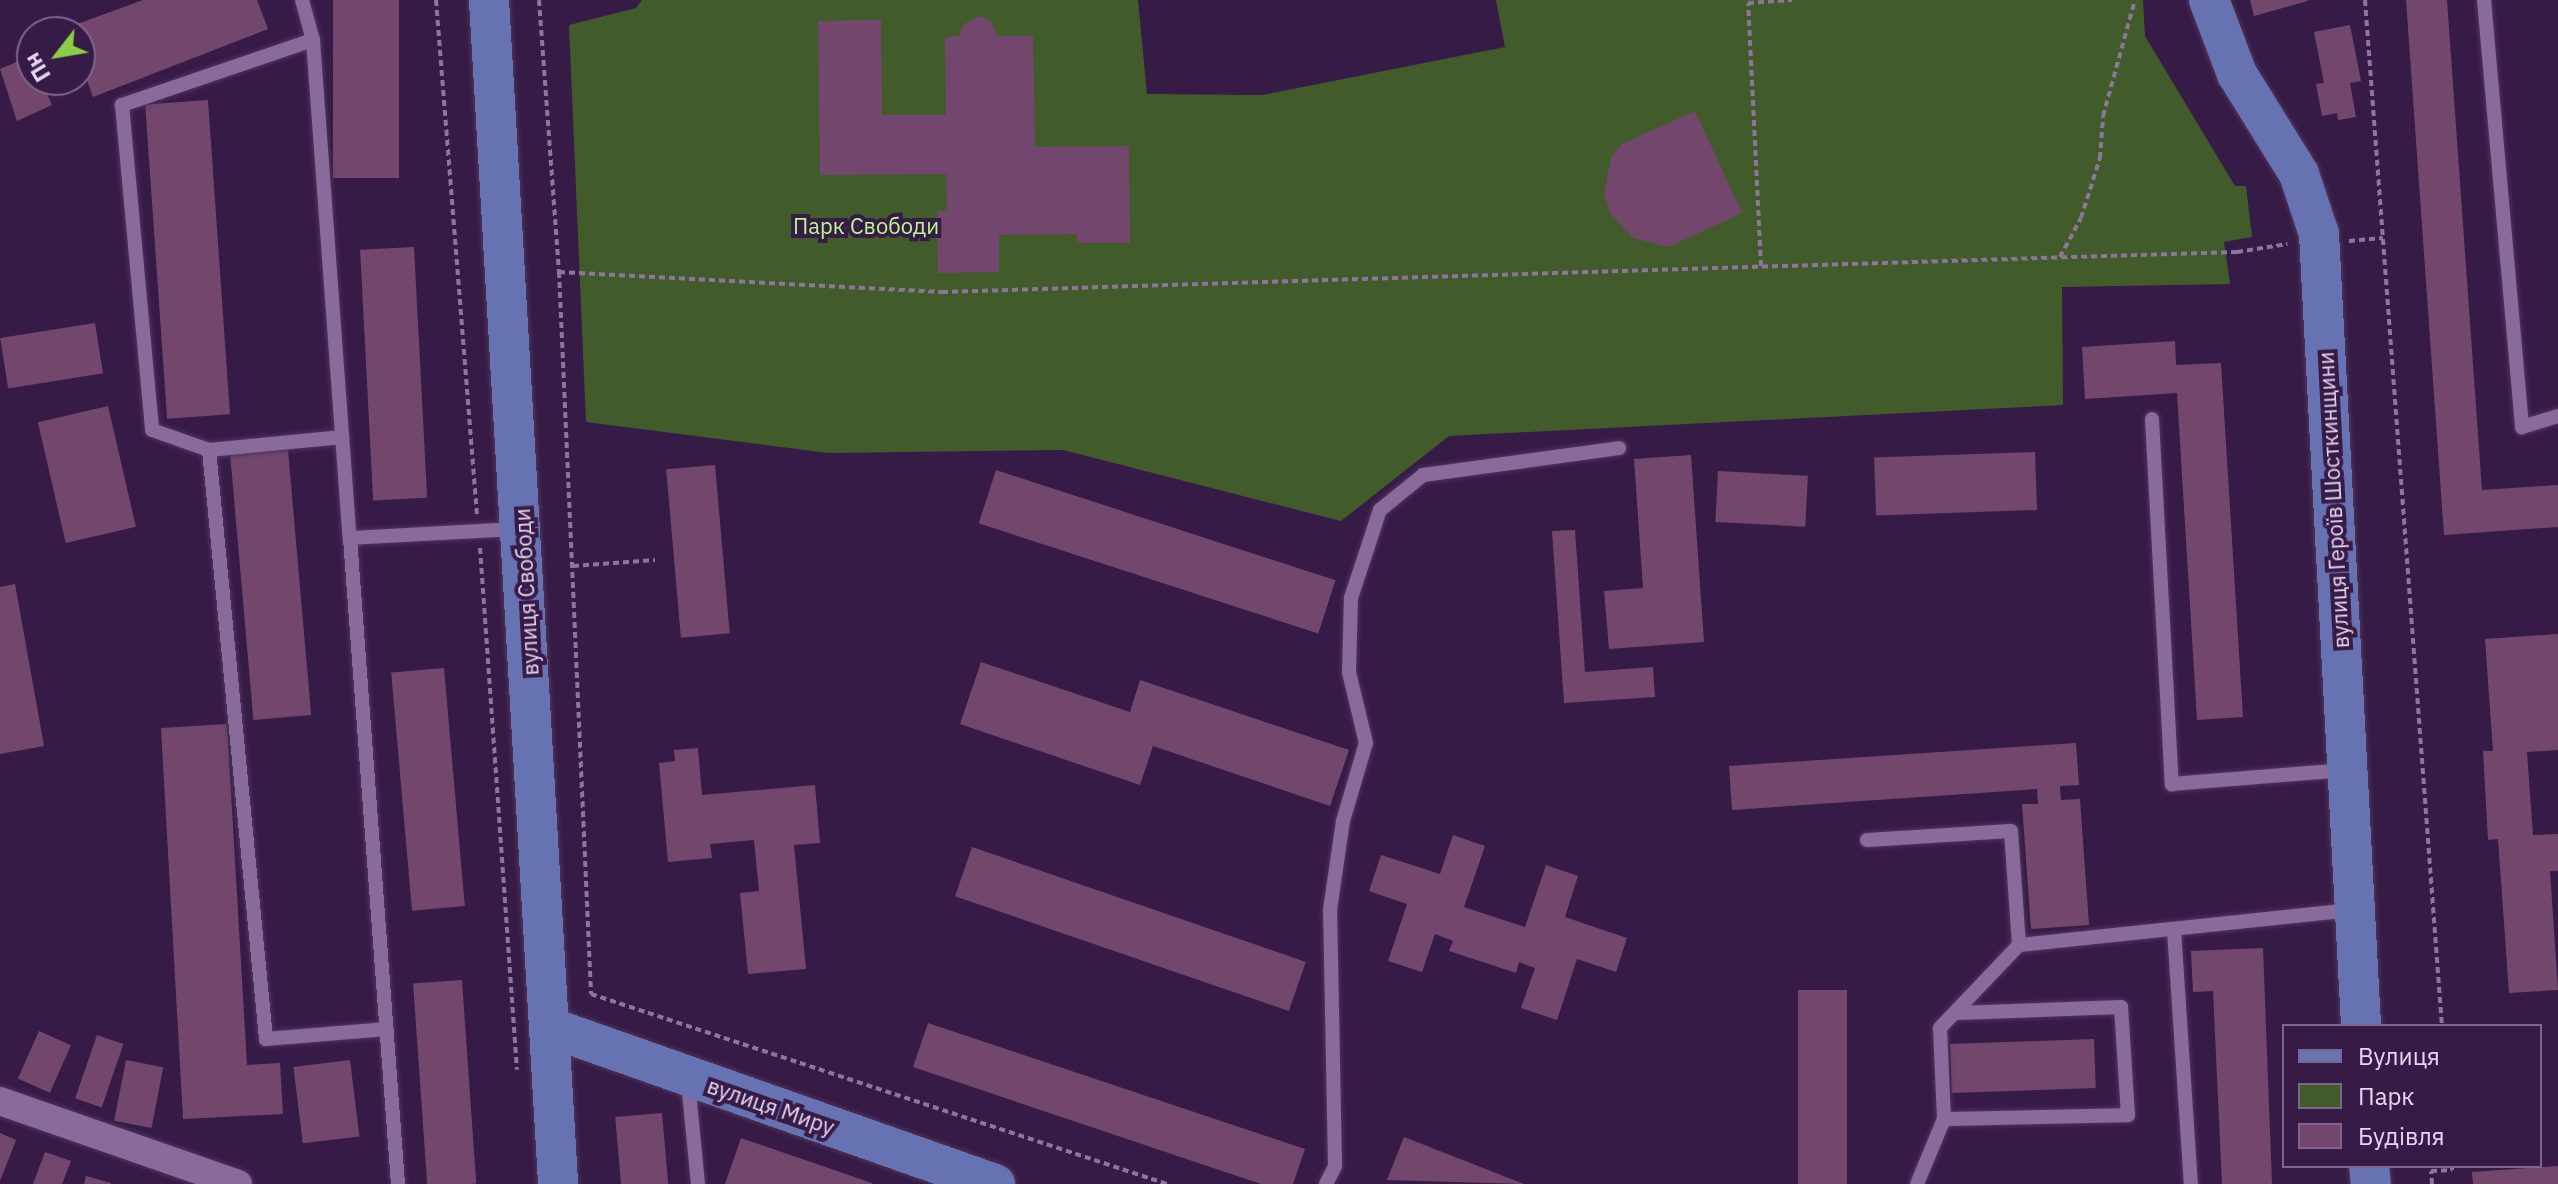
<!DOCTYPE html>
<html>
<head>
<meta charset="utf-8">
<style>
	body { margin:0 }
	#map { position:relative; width:2558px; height:1184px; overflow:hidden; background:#371b47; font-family:"IBM Plex Sans",sans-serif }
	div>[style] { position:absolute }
	.green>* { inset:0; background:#415c2a }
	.building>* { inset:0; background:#73476d; transform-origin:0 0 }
	.path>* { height:4px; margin-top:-2px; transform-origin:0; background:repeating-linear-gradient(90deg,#8c769a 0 6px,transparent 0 10px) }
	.roads { filter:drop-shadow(0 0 2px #4e365b) drop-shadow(0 0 2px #4e365b) }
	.lane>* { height:14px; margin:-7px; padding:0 7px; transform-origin:7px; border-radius:7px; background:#886a9b }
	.street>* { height:28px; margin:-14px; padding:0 14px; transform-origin:14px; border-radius:14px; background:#886a9b }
	.secondary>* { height:40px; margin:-20px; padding:0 20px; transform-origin:20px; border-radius:20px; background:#6772b2 }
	span { translate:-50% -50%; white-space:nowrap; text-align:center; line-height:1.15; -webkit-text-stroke:8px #371b47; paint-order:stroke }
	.park-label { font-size:22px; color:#bcf58c }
	.street-label { font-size:22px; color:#e6d6f1 }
	.legend { position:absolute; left:2282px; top:1024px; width:260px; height:144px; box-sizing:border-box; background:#371b47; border:2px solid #7d668b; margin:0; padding:10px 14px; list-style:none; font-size:24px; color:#e6d6f1 }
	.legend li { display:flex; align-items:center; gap:16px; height:40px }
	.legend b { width:40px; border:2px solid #7d668b }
	.north { position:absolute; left:16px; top:16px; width:80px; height:80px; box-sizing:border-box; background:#371b47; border:2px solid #7d668b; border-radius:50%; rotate:239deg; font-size:22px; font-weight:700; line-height:32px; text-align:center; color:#e6d6f1 }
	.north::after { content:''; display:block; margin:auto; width:28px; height:36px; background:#8bce46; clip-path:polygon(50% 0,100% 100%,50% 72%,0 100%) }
</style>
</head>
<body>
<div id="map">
	<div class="green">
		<div style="clip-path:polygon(642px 0,1138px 0,1147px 94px,1263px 95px,1505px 47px,1496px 0,2143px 0,2145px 36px,2235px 186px,2246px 186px,2252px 237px,2224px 242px,2230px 284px,2062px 287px,2063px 405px,1449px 436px,1341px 521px,1063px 450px,828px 453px,586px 422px,569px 25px,636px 8px)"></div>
	</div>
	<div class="building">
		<div style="clip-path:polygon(143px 0,257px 0,268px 29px,93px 97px,80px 60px,80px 32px,69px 27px)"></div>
		<div style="left:333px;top:0;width:66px;height:178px"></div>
		<div style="clip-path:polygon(2250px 0,2308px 0,2308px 1px,2254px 16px)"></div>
		<div style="clip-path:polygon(2406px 0,2447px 0,2482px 490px,2558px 485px,2558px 527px,2444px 535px)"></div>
		<div style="clip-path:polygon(978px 16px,990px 20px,997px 36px,1033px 36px,1035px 147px,1129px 146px,1130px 243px,1077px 243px,1077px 234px,999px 235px,999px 272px,938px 273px,937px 211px,947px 211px,946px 174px,820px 175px,818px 21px,881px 20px,882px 115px,946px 115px,945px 37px,959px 36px,963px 25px)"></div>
		<div style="clip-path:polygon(2350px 25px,2361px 81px,2350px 83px,2356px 117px,2338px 120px,2337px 113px,2322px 116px,2316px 84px,2324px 83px,2314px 32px)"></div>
		<div style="clip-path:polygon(31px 56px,32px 80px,41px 80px,52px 105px,17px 121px,0 69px)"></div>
		<div style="left:208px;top:100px;width:315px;height:63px;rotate:86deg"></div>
		<div style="clip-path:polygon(1695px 111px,1742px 213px,1668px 247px,1633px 238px,1609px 212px,1604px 194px,1611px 158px,1622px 144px)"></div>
		<div style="left:414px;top:247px;width:251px;height:54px;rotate:87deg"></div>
		<div style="left:95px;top:323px;width:51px;height:96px;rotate:81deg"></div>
		<div style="clip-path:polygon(2175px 341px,2176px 365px,2221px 363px,2243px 717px,2197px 720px,2177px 393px,2085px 399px,2082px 347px)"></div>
		<div style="left:108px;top:406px;width:124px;height:72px;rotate:77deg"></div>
		<div style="left:288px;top:450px;width:266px;height:58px;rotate:85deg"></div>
		<div style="left:2035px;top:452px;width:58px;height:161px;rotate:88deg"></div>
		<div style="clip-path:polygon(1691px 455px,1704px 642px,1609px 649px,1604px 591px,1643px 588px,1634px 459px)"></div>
		<div style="left:715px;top:465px;width:169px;height:49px;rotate:85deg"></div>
		<div style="left:996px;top:470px;width:357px;height:56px;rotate:18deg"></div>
		<div style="left:1718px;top:471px;width:90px;height:51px;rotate:3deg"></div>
		<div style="clip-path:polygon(1575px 530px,1585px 672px,1653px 667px,1655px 697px,1564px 703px,1552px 531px)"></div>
		<div style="clip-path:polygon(15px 584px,44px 746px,0 754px,0 587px)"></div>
		<div style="clip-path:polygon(2558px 634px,2558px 750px,2527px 752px,2533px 835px,2558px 834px,2558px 871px,2550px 871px,2558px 990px,2509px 993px,2498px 839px,2488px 840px,2483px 751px,2493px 751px,2485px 639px)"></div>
		<div style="clip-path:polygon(981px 662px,1130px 712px,1140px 680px,1349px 750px,1330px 806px,1153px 746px,1140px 785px,960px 724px)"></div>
		<div style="left:444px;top:668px;width:239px;height:53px;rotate:85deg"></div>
		<div style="clip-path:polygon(227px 724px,247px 1065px,280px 1063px,283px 1114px,183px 1119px,161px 728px)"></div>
		<div style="clip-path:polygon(2076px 743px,2079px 785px,2060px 786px,2061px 800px,2080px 799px,2089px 925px,2031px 929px,2022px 804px,2038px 804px,2037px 789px,1732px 810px,1729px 766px)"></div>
		<div style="clip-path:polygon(698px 748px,702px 795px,815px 785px,820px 843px,794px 845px,806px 969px,748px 974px,740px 893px,759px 891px,754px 840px,710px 844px,712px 858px,668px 862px,659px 763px,675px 761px,674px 750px)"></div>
		<div style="clip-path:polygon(1453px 835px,1485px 846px,1464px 907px,1525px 927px,1546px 865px,1578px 876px,1565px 917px,1627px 938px,1616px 972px,1577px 959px,1557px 1020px,1521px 1008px,1535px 968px,1519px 962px,1516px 973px,1449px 951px,1453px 941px,1435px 934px,1422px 972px,1388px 961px,1407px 904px,1369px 891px,1381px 855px,1440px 874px)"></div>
		<div style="left:972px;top:847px;width:353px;height:52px;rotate:19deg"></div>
		<div style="clip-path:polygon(2263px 948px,2272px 1184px,2222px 1184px,2213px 991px,2193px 992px,2191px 951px)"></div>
		<div style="left:462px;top:980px;width:204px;height:49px;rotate:86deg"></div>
		<div style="left:1798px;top:990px;width:49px;height:194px"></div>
		<div style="clip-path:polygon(928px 1023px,1305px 1149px,1293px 1184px,1261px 1184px,913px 1067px)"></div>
		<div style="left:39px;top:1031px;width:35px;height:52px;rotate:24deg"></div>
		<div style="left:97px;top:1035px;width:28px;height:67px;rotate:19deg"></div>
		<div style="left:2094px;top:1039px;width:49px;height:144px;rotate:88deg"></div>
		<div style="left:126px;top:1060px;width:38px;height:62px;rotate:11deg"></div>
		<div style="left:350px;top:1060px;width:77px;height:57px;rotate:83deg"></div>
		<div style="left:662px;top:1113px;width:71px;height:47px;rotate:85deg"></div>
		<div style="clip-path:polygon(0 1133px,16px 1140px,0 1181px)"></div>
		<div style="clip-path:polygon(1404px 1137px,1524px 1184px,1387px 1180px)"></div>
		<div style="clip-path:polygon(741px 1138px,872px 1183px,872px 1184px,725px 1184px)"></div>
		<div style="clip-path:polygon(45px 1152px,71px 1161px,62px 1184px,33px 1184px)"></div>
		<div style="clip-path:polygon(2558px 1166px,2558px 1184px,2473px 1184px,2472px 1172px)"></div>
		<div style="clip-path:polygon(86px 1176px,111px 1183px,111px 1184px,84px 1184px)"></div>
	</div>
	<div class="path">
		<div style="left:436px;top:0;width:517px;rotate:85.45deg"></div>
		<div style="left:539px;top:0;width:273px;rotate:85.8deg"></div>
		<div style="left:559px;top:272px;width:723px;rotate:87.46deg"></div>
		<div style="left:591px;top:994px;width:607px;rotate:18.26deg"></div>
		<div style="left:2365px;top:0;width:1029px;rotate:85.71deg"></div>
		<div style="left:2349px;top:241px;width:34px;rotate:-5deg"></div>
		<div style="left:2060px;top:257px;width:44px;rotate:-61.7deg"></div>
		<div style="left:2081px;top:218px;width:63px;rotate:-72.4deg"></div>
		<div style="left:2100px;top:158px;width:42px;rotate:-85.9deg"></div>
		<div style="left:2103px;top:116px;width:120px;rotate:-74.6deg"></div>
		<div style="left:1761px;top:266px;width:263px;rotate:-92.8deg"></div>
		<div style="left:1748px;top:3px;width:44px;rotate:-3.9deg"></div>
		<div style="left:559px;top:272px;width:384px;rotate:3deg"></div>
		<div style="left:942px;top:292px;width:1296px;rotate:-1.77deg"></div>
		<div style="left:2237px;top:252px;width:51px;rotate:-9.1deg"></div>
		<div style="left:480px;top:548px;width:523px;rotate:85.95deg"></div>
		<div style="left:573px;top:566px;width:82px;rotate:-4.2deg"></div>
		<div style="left:2432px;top:1184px;width:13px;rotate:-94deg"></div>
		<div style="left:2431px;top:1171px;width:21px;rotate:-3deg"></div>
		<div style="left:2452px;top:1170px;width:4px;rotate:-90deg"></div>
	</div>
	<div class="roads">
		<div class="lane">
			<div style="left:302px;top:0;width:41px;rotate:74.6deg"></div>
			<div style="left:313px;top:40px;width:499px;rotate:85.8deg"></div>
			<div style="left:2484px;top:0;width:429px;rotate:84.9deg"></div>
			<div style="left:2522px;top:427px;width:38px;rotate:-17deg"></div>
			<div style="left:313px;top:40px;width:202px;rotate:161.2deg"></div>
			<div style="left:122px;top:105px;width:326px;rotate:84.7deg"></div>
			<div style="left:152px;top:430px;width:60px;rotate:19.3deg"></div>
			<div style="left:209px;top:450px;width:134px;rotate:-5.6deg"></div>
			<div style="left:2152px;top:419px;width:366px;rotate:86.9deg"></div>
			<div style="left:2172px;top:784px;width:176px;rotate:-4.6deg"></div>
			<div style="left:209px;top:450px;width:592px;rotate:84.47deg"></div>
			<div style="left:266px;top:1039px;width:121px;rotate:-4.7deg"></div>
			<div style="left:1867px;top:840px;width:144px;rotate:-3.6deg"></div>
			<div style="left:2011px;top:831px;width:114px;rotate:86deg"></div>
			<div style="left:2019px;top:945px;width:115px;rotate:133.6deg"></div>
			<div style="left:1940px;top:1028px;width:91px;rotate:87.5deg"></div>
			<div style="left:1944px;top:1119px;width:70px;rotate:112.6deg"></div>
			<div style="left:2174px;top:930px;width:255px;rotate:86.2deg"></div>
			<div style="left:2019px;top:945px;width:337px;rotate:-6deg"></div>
			<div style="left:688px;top:1082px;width:102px;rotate:84.4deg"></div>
			<div style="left:1944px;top:1119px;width:184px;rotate:-1.2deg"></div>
			<div style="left:2128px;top:1115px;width:108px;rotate:-93.7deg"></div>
			<div style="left:2121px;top:1007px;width:162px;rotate:177.9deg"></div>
			<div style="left:398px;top:1184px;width:648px;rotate:-94.25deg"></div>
			<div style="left:350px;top:538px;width:168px;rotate:-3.1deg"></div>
			<div style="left:1326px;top:1184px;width:20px;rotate:-63deg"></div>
			<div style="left:1335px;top:1166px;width:256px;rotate:-91.1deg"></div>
			<div style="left:1330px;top:910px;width:90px;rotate:-81.7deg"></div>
			<div style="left:1343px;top:821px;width:81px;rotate:-73.6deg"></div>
			<div style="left:1366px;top:743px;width:73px;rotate:-103.5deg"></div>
			<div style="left:1349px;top:672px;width:74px;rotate:-88.5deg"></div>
			<div style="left:1351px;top:598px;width:93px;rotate:-71.8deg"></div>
			<div style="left:1380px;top:510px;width:55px;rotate:-39.1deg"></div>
			<div style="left:1423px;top:475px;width:198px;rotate:-7.8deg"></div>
		</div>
		<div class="street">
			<div style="left:0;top:1101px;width:252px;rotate:19.2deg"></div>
		</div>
		<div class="secondary">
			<div style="left:489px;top:0;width:1186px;rotate:86.66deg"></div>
			<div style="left:2209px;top:0;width:79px;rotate:69.3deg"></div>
			<div style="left:2237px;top:74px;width:118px;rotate:58.2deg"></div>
			<div style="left:2299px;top:174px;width:63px;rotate:71.6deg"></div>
			<div style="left:2319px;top:234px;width:793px;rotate:86.96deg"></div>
			<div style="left:549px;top:1027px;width:473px;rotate:19.4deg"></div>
			<div style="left:2369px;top:1166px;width:18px;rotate:84deg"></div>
		</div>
	</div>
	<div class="park-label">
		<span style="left:866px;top:226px">Парк Свободи</span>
	</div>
	<div class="street-label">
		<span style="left:2333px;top:500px;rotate:-93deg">вулиця Героїв Шосткинщини</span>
		<span style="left:526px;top:592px;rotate:-93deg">вулиця Свободи</span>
		<span style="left:771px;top:1106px;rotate:19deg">вулиця Миру</span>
	</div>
	<ul class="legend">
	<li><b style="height:10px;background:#6772b2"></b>Вулиця</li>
	<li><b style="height:22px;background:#415c2a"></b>Парк</li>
	<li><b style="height:22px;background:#73476d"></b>Будівля</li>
	</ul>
	<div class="north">Пн</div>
</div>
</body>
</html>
